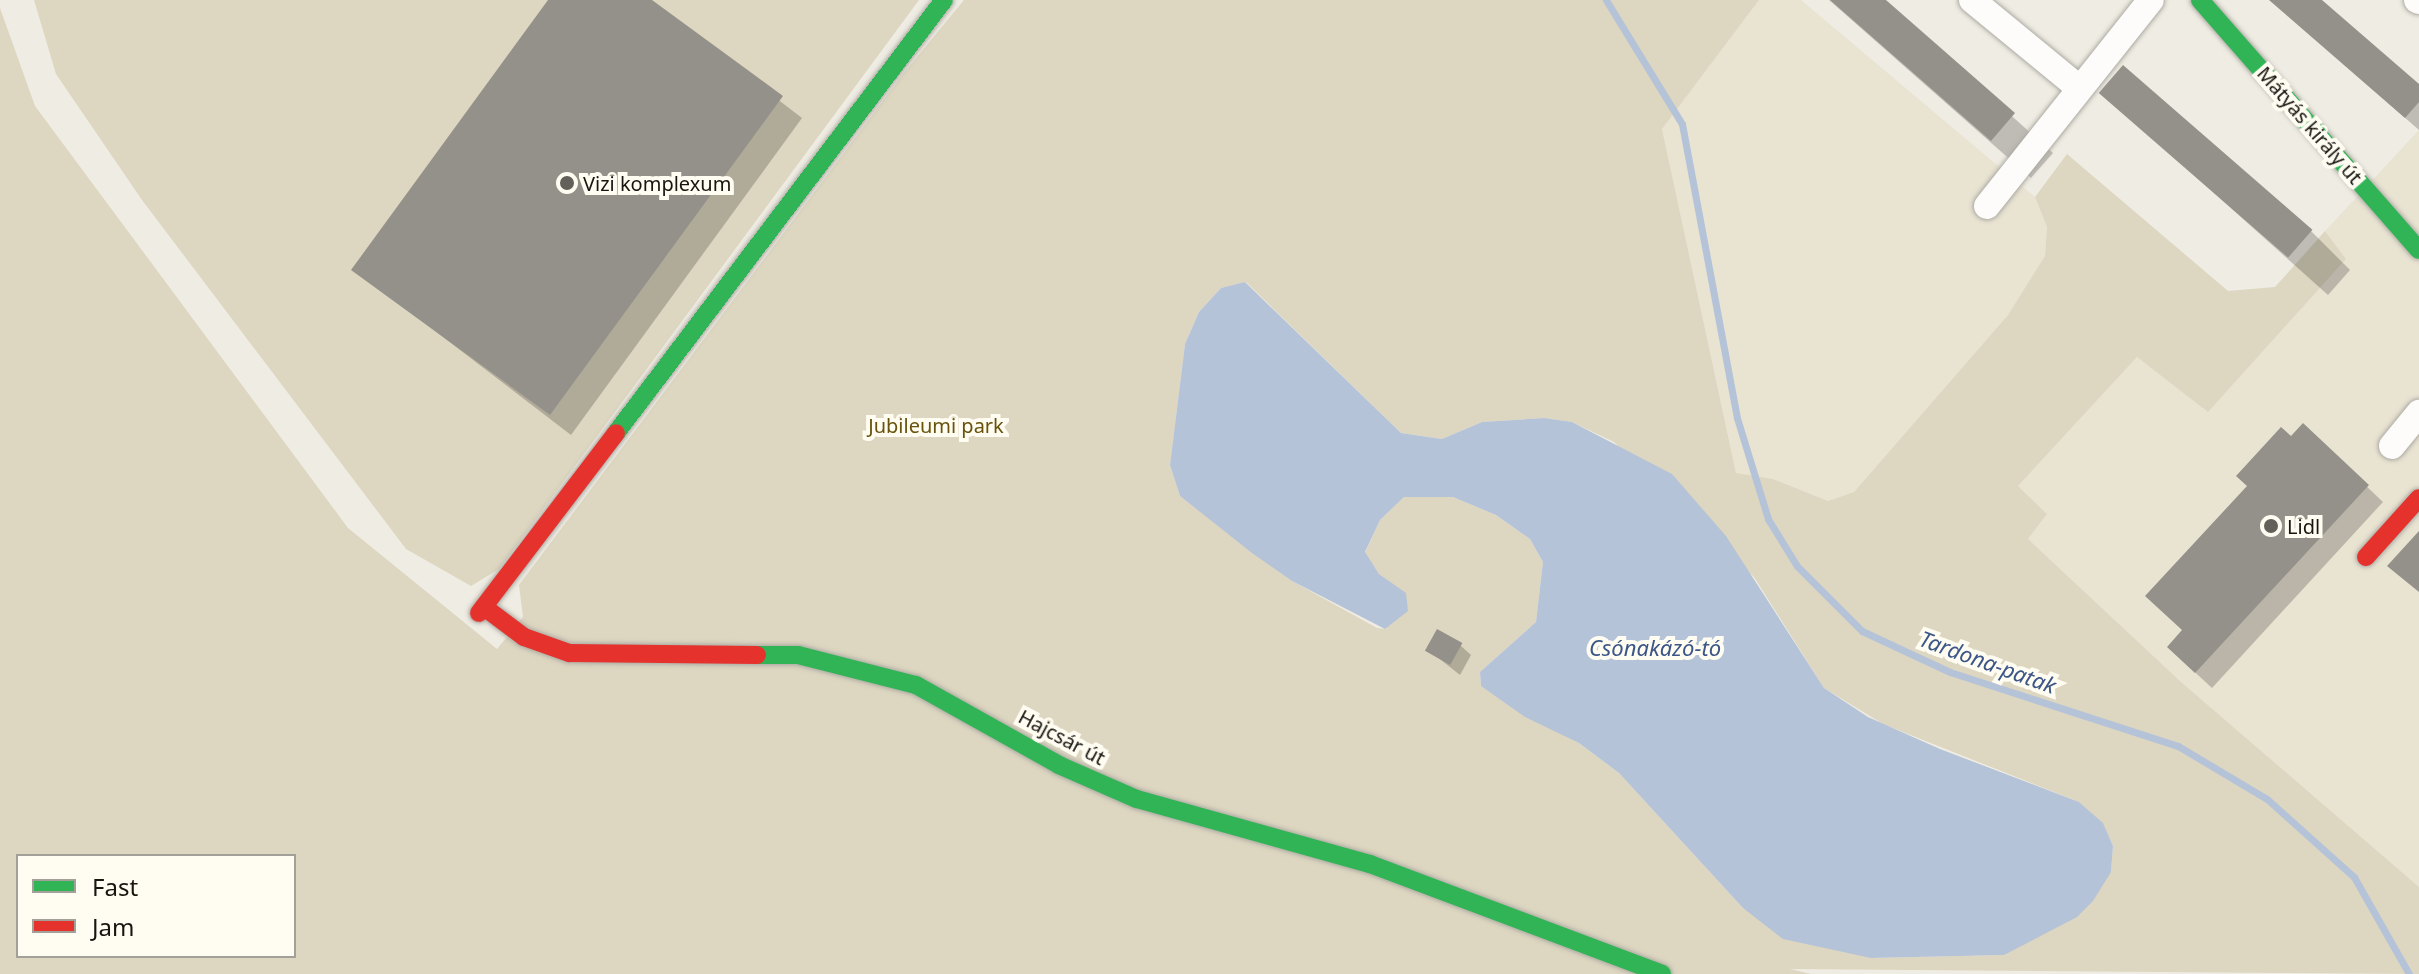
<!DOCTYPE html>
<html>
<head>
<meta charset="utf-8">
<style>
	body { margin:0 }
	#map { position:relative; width:2419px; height:974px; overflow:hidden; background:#efece3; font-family:"Noto Sans",sans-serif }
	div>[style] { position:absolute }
	.built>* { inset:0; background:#e9e3d2 }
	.green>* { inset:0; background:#ddd6c0 }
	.water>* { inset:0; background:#b5c3d9 }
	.shadow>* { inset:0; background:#0003 }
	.stream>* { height:7px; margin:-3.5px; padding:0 3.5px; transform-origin:3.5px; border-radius:3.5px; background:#b5c3d9 }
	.building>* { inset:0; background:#94918a; transform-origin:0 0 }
	.roads { filter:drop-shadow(0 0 2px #acaba3) drop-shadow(0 0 2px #acaba3) }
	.street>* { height:26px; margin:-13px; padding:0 13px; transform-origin:13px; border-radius:13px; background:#fdfcfb }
	.fast>* { height:18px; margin:-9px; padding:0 9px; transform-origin:9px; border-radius:9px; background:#30b455 }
	.jam>* { height:18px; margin:-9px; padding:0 9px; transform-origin:9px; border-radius:9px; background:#e5322d }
	.dots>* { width:22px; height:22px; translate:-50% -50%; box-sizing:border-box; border:4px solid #fffcf2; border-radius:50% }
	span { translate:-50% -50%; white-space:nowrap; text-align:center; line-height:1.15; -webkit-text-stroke:8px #fffcf2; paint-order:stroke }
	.street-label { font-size:20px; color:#171510 }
	.poi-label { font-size:20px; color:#171510 }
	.left { translate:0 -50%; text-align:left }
	.park-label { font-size:20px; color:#68530c }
	.water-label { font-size:22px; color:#3b5687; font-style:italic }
	.legend { position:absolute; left:16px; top:854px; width:280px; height:104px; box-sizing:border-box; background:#fffcf2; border:2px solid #a2a098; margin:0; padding:10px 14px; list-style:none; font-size:24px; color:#171510 }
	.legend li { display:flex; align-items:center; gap:16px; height:40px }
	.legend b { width:40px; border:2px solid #a2a098 }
</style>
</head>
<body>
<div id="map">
	<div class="built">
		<div style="clip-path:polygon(1759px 0,1801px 0,2035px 197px,2047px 227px,2045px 257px,2008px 315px,1854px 492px,1828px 501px,1773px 479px,1736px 473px,1662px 129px)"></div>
		<div style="clip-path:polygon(2419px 130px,2419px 887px,2180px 681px,2028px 539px,2047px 514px,2018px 486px,2137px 357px,2208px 411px,2346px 259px,2325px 231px)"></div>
	</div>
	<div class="green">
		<div style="clip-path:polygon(34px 0,919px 0,499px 569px,471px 586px,406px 549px,142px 200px,56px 74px)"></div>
		<div style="clip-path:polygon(evenodd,964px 0,1759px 0,1662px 129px,1736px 473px,1773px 479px,1828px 501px,1854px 492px,2008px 315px,2045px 256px,2047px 227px,2035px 197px,2067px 154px,2228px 291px,2275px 287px,2325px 231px,2346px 259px,2208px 412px,2137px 357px,2018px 486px,2047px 514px,2028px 539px,2180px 681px,2419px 887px,2419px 974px,1790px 969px,1811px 974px,0 974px,0 8px,35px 106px,348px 528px,497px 649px,523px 617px,519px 585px,903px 74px,964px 0,1246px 282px,1401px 433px,1442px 439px,1482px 422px,1544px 418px,1572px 422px,1614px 442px,1754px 577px,1824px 688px,1883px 724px,2079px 802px,2103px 824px,2113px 846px,2111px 872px,2004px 955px,1871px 958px,1743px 908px,1619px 773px,1579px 743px,1481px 686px,1480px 672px,1536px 622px,1543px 562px,1530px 539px,1496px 515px,1453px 497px,1404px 497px,1380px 520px,1365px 553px,1379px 574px,1406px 594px,1386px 629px,1377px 628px,1292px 581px,1180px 496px,1170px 465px,1185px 344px,1199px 312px,1221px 288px,1246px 282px,964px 0,18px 856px,294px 856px,294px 956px,18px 956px,18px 856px)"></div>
	</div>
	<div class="water">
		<div style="clip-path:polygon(1245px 282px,1401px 433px,1442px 439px,1482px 422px,1544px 418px,1572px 422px,1672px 474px,1726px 536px,1824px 688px,1868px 717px,1940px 749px,2079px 802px,2103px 823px,2113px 846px,2111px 872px,2093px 901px,2077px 917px,2004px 955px,1871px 958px,1783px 939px,1743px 908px,1619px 773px,1579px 743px,1525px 717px,1481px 686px,1480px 672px,1536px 622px,1543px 562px,1530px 539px,1496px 515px,1453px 497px,1404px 497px,1380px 520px,1365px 552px,1379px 574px,1406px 593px,1408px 611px,1385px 629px,1292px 581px,1252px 553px,1180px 496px,1170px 465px,1185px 344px,1199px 312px,1221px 288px)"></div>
	</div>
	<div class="shadow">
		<div style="clip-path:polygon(551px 0,648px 0,802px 118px,571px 435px,354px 269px)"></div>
		<div style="clip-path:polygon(1829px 0,1883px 0,2053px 153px,2031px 178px)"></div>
		<div style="clip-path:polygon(2281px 0,2319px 0,2419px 87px,2419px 130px,2293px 20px)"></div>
		<div style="clip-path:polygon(2102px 93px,2311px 231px,2350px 270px,2328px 295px)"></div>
		<div style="clip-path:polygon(2303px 426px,2383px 502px,2212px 688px,2185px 663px,2184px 630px,2291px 439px)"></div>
		<div style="clip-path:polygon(1460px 645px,1471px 655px,1460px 675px,1427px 649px)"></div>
	</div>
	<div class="stream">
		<div style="left:1606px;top:0;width:145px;rotate:58.5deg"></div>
		<div style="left:1682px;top:124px;width:299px;rotate:79.4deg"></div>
		<div style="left:1737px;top:418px;width:106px;rotate:72.9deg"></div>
		<div style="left:1768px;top:519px;width:55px;rotate:58.3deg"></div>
		<div style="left:1797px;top:566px;width:92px;rotate:45deg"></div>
		<div style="left:1862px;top:631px;width:97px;rotate:25deg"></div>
		<div style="left:1950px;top:672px;width:240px;rotate:18deg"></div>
		<div style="left:2178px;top:746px;width:104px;rotate:30.8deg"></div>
		<div style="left:2267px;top:799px;width:117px;rotate:41.9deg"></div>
		<div style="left:2354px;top:877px;width:112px;rotate:60.4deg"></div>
	</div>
	<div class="building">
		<div style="clip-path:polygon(548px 0,652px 0,783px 96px,550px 415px,351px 270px)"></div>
		<div style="clip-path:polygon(1830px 0,1886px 0,2015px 113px,1991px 141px)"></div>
		<div style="clip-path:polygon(2269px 0,2322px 0,2419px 84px,2419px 102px,2405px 118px)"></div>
		<div style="left:2123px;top:65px;width:251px;height:37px;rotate:41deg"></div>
		<div style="clip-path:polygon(2303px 423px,2369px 485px,2195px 673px,2167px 647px,2182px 630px,2145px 596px,2247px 486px,2236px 476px,2281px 427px,2291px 436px)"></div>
		<div style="clip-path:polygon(2419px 531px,2419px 592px,2387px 566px)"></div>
		<div style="left:1437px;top:629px;width:29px;height:25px;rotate:29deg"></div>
	</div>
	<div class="roads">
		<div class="street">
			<div style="left:1972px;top:0;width:137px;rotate:39.4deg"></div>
			<div style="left:2417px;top:0;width:2px;rotate:27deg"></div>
			<div style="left:1987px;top:206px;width:263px;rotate:-51.5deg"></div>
			<div style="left:2392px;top:446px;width:43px;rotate:-50.7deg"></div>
		</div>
		<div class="fast">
			<div style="left:2200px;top:0;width:332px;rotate:48.8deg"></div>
			<div style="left:616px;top:433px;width:543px;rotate:-52.86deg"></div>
			<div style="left:757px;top:655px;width:41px"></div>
			<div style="left:798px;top:655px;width:122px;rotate:14.3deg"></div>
			<div style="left:916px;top:685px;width:164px;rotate:29.2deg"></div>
			<div style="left:1059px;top:765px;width:85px;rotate:23.6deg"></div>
			<div style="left:1137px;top:799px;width:242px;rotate:15.6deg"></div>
			<div style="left:1370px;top:864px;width:312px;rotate:20.6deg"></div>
		</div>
		<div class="jam">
			<div style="left:2366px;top:557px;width:79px;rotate:-48.1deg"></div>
			<div style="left:484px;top:607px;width:50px;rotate:36.9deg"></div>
			<div style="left:524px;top:637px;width:48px;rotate:19.6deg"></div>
			<div style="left:569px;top:653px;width:188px;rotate:0.6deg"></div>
			<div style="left:479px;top:613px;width:226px;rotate:-52.7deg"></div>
		</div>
	</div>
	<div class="dots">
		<div style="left:567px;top:183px;background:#63605a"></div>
		<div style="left:2271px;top:526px;background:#63605a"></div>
	</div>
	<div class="street-label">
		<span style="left:2310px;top:125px;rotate:49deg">Mátyás király út</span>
		<span style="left:1062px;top:737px;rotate:28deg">Hajcsár út</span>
	</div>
	<div class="poi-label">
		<span class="left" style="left:583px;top:183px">Vizi komplexum</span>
		<span class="left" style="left:2287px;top:526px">Lidl</span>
	</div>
	<div class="park-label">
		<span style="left:936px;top:425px">Jubileumi park</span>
	</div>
	<div class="water-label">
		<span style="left:1655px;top:648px">Csónakázó-tó</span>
		<span style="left:1988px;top:662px;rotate:20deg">Tardona-patak</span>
	</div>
	<ul class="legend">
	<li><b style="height:10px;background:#30b455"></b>Fast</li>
	<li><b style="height:10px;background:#e5322d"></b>Jam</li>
	</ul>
</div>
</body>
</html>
